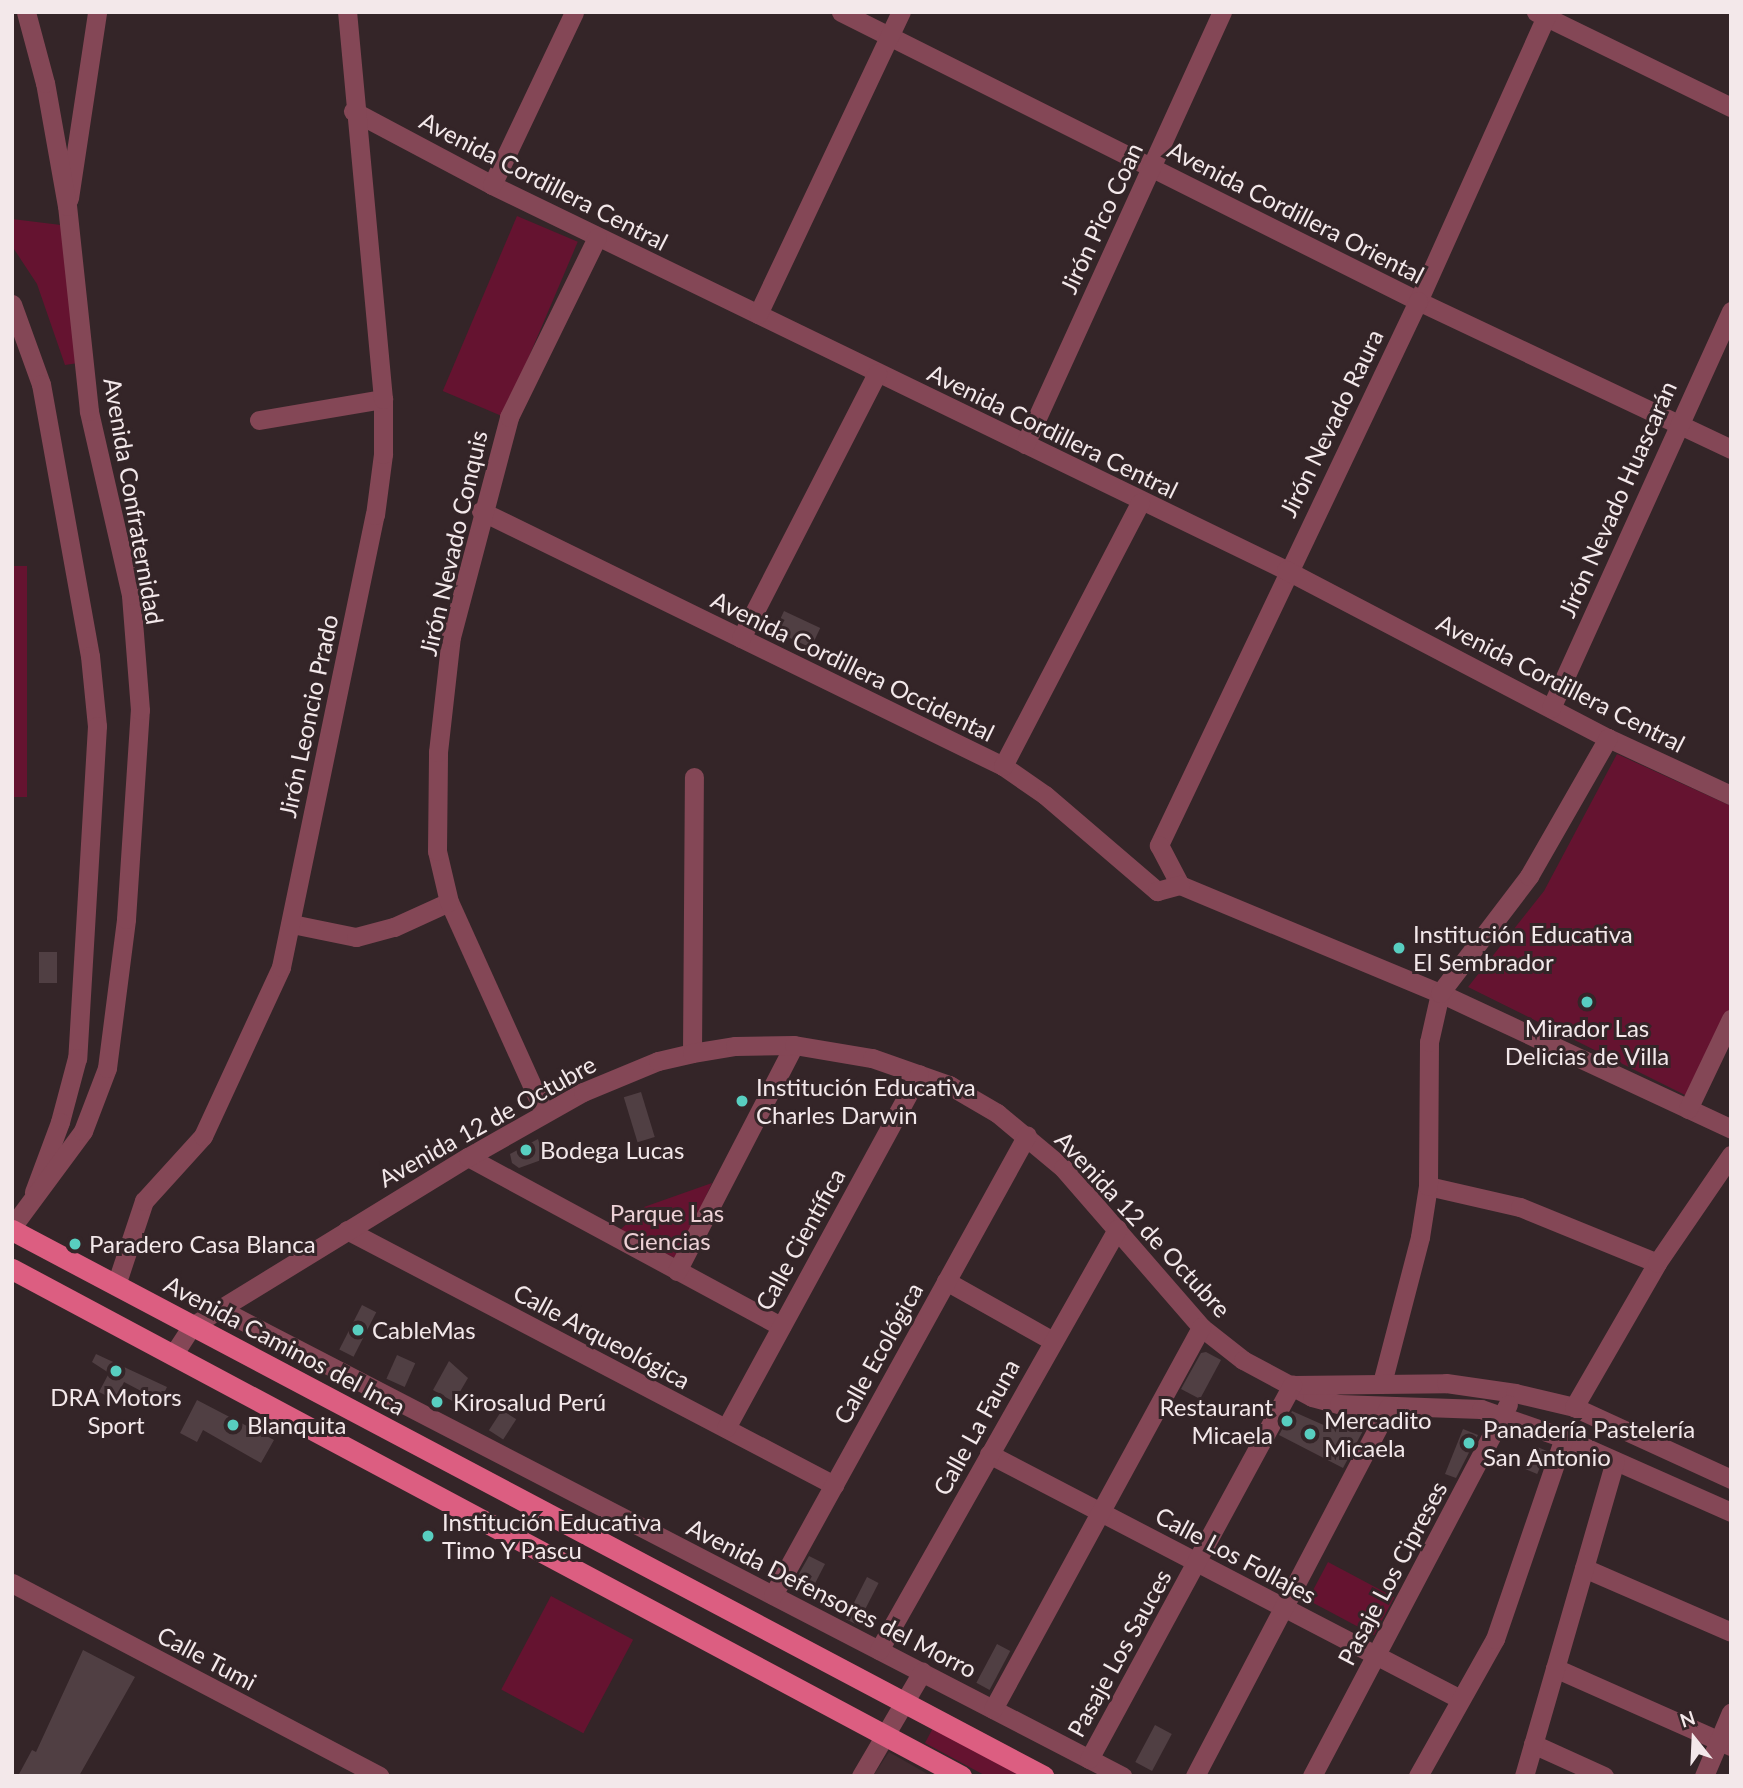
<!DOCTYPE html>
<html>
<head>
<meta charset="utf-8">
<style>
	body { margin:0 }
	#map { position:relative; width:1743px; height:1788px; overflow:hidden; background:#342528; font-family:Lato,sans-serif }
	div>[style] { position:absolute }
	.built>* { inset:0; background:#422b30 }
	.green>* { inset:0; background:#651330; transform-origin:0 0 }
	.building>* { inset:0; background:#503f43; transform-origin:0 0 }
	.minor>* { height:19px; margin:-9.5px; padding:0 9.5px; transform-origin:9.5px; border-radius:9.5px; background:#844756 }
	.major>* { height:21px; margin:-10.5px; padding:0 10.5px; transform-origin:10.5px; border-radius:10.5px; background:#dc5e81 }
	.dots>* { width:19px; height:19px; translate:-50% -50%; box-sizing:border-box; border:4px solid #342528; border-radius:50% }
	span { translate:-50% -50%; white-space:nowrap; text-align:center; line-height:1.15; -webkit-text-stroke:6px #342528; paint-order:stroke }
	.street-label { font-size:24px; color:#f3e8ea }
	.poi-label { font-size:24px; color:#f3e8ea }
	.left { translate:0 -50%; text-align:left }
	.right { translate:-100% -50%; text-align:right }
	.park-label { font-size:24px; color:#edd1d6 }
	.frame { position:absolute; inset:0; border:14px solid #f3e8ea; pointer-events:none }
	.north { position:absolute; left:1659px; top:1704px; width:70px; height:70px; -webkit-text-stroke:5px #342528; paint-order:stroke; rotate:342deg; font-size:19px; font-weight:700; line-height:28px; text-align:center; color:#f3e8ea }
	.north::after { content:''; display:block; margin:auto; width:24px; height:32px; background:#f3e8ea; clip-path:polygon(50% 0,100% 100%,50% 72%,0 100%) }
</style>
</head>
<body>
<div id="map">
	<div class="built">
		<div style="clip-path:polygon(889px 1752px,931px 1776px,873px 1776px)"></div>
	</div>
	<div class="green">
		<div style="left:517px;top:216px;width:66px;height:190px;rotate:23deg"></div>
		<div style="clip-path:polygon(12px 219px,61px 225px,78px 363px,65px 365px,37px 284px,12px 246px)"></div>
		<div style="left:12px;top:566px;width:15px;height:231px"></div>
		<div style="clip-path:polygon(1617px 754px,1731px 806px,1731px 1006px,1687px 1096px,1468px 987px,1544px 891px)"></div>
		<div style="clip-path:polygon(712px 1183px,677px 1259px,620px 1230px,644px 1207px)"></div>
		<div style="left:1328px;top:1562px;width:75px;height:43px;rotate:28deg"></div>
		<div style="left:551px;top:1596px;width:93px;height:106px;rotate:28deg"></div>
		<div style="clip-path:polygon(934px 1726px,1028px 1776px,986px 1776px,925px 1743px)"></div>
	</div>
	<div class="building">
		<div style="left:784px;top:611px;width:40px;height:22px;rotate:25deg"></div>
		<div style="left:39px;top:952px;width:18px;height:31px"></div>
		<div style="left:641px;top:1092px;width:47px;height:18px;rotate:73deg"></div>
		<div style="clip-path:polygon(538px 1139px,544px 1159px,519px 1168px,512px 1163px,510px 1154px)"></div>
		<div style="left:362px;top:1305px;width:16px;height:50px;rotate:27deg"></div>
		<div style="clip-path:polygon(1206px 1352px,1221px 1360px,1200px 1399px,1181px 1389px,1201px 1353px)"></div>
		<div style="clip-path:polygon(96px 1354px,167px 1387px,160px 1401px,124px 1382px,115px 1400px,99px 1392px,109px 1373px,92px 1362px)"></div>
		<div style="left:397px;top:1355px;width:20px;height:26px;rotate:24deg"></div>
		<div style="clip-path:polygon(449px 1361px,468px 1378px,454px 1402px,433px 1390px)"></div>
		<div style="clip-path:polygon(197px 1400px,274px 1440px,261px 1463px,203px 1430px,197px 1442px,180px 1433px)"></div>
		<div style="left:502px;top:1410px;width:17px;height:24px;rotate:33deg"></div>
		<div style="clip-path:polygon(1292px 1411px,1328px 1427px,1331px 1422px,1364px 1429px,1343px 1468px,1279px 1435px)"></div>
		<div style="clip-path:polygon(1463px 1429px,1478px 1435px,1456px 1478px,1445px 1474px)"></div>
		<div style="left:1535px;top:1446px;width:13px;height:25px;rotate:23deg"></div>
		<div style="clip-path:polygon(809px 1556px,825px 1564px,809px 1595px,798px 1589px,796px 1579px)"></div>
		<div style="left:867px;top:1577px;width:13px;height:47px;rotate:27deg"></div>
		<div style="left:997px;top:1644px;width:15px;height:44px;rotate:28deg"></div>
		<div style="clip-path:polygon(83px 1650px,135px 1677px,79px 1776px,18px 1776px,32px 1750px,36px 1752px)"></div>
		<div style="left:1155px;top:1725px;width:19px;height:42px;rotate:28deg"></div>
	</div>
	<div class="minor">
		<div style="left:841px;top:12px;width:645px;rotate:26.6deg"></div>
		<div style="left:1418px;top:301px;width:346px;rotate:25.3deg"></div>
		<div style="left:1536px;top:12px;width:217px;rotate:26deg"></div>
		<div style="left:1548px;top:12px;width:317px;rotate:114.2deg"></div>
		<div style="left:1418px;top:301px;width:603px;rotate:115.46deg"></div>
		<div style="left:1159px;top:845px;width:45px;rotate:62.3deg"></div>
		<div style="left:1180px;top:885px;width:282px;rotate:22.6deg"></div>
		<div style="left:1440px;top:993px;width:321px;rotate:25deg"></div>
		<div style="left:353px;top:111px;width:157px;rotate:28deg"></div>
		<div style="left:492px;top:185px;width:882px;rotate:25.87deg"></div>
		<div style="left:1286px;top:570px;width:363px;rotate:27.6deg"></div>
		<div style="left:1608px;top:738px;width:136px;rotate:24.9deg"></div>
		<div style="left:492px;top:185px;width:191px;rotate:-64.6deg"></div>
		<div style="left:69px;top:198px;width:188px;rotate:-81.4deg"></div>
		<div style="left:12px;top:304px;width:85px;rotate:70.1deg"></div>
		<div style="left:41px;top:384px;width:276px;rotate:79.8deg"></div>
		<div style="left:90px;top:656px;width:70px;rotate:84.3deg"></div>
		<div style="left:97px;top:726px;width:333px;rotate:93.4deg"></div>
		<div style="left:77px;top:1058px;width:66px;rotate:104.9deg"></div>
		<div style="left:60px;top:1122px;width:75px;rotate:110.4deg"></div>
		<div style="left:758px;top:314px;width:334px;rotate:-64.7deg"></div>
		<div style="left:259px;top:420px;width:126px;rotate:-9.6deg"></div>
		<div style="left:1025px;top:444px;width:475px;rotate:-65.5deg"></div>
		<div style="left:481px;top:511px;width:581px;rotate:26.04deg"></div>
		<div style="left:1003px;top:766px;width:51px;rotate:34.6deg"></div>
		<div style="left:1045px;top:795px;width:148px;rotate:40.6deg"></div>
		<div style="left:1157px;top:891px;width:24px;rotate:-15deg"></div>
		<div style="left:741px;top:638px;width:298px;rotate:-62.8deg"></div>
		<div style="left:1551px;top:708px;width:436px;rotate:-65.6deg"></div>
		<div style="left:1003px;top:766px;width:297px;rotate:-62.5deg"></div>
		<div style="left:292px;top:924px;width:65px;rotate:11.5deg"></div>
		<div style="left:356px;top:937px;width:39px;rotate:-15deg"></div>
		<div style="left:394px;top:927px;width:60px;rotate:-24.4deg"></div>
		<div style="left:692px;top:1053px;width:276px;rotate:-89.6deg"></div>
		<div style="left:1688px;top:1109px;width:100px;rotate:-64.5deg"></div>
		<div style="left:544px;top:1112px;width:230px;rotate:-114.3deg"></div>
		<div style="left:449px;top:902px;width:52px;rotate:-103.2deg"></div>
		<div style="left:437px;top:851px;width:99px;rotate:-89.4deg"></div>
		<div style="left:438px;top:752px;width:116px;rotate:-83.6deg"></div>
		<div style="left:451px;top:637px;width:228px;rotate:-75.2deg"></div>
		<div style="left:509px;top:417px;width:200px;rotate:-63.9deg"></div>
		<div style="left:468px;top:1157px;width:356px;rotate:28.4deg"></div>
		<div style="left:1428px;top:1186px;width:94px;rotate:12.9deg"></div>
		<div style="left:1520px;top:1207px;width:148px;rotate:22.2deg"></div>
		<div style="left:12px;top:1227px;width:119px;rotate:-53.5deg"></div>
		<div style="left:83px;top:1131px;width:67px;rotate:-69.1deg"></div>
		<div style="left:107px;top:1068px;width:150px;rotate:-82.7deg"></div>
		<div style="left:126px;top:919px;width:209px;rotate:-86.2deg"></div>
		<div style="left:140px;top:710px;width:115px;rotate:-94.5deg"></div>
		<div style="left:131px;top:595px;width:189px;rotate:-102.9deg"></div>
		<div style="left:89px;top:411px;width:206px;rotate:-96.1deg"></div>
		<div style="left:67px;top:206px;width:125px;rotate:-100.1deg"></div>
		<div style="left:45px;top:83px;width:73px;rotate:-105deg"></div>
		<div style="left:347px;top:1230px;width:550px;rotate:27.64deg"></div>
		<div style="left:677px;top:1271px;width:254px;rotate:-62.6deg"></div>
		<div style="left:946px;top:1281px;width:123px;rotate:29.3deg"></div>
		<div style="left:116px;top:1285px;width:89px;rotate:-71.6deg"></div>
		<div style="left:144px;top:1201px;width:88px;rotate:-47.8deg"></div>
		<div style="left:203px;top:1136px;width:186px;rotate:-65.2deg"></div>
		<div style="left:281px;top:967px;width:462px;rotate:-78.3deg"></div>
		<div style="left:375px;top:515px;width:62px;rotate:-82.5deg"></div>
		<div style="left:383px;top:454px;width:55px;rotate:-90deg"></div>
		<div style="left:383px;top:399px;width:389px;rotate:-95.3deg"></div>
		<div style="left:220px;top:1309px;width:1016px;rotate:27.37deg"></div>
		<div style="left:173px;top:1355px;width:35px;rotate:-57deg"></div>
		<div style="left:192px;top:1326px;width:324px;rotate:-31.5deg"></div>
		<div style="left:468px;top:1157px;width:132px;rotate:-29.5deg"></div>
		<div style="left:583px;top:1092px;width:81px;rotate:-22.5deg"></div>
		<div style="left:658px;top:1061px;width:35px;rotate:-13deg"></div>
		<div style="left:692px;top:1053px;width:44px;rotate:-9.2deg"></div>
		<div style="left:735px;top:1046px;width:59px;rotate:-1deg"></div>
		<div style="left:794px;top:1045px;width:79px;rotate:9.5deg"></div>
		<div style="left:872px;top:1058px;width:82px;rotate:19.3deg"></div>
		<div style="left:949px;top:1085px;width:56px;rotate:30.3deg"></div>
		<div style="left:997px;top:1113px;width:86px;rotate:39.8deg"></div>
		<div style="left:1063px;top:1168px;width:211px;rotate:49deg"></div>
		<div style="left:1201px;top:1327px;width:53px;rotate:38.2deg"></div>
		<div style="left:1243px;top:1360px;width:78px;rotate:28.2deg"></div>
		<div style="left:1312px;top:1397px;width:28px;rotate:15deg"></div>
		<div style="left:1339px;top:1404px;width:142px;rotate:2deg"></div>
		<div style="left:1481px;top:1409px;width:88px;rotate:19.3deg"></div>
		<div style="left:1564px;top:1438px;width:183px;rotate:23.9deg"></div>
		<div style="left:1382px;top:1383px;width:151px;rotate:-75.4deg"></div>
		<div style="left:1420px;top:1237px;width:52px;rotate:-81.1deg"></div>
		<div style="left:1428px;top:1186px;width:144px;rotate:-89.6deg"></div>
		<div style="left:1429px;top:1042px;width:50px;rotate:-77.3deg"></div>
		<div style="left:1440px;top:993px;width:147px;rotate:-52.7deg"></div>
		<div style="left:1529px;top:876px;width:159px;rotate:-60.2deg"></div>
		<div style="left:1293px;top:1385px;width:153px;rotate:-0.7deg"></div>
		<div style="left:1446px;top:1383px;width:70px;rotate:8.2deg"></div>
		<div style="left:1515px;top:1393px;width:61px;rotate:13.3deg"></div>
		<div style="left:1574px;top:1407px;width:173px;rotate:24.6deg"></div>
		<div style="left:1574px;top:1407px;width:166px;rotate:-60deg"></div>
		<div style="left:1657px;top:1263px;width:131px;rotate:-55.6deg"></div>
		<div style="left:726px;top:1428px;width:403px;rotate:-61.4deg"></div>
		<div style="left:989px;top:1454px;width:531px;rotate:27.48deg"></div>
		<div style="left:1584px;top:1568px;width:160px;rotate:23.5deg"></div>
		<div style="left:12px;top:1583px;width:415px;rotate:27.7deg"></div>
		<div style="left:773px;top:1595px;width:525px;rotate:-61.09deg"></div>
		<div style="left:879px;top:1650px;width:484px;rotate:-60.5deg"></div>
		<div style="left:1555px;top:1668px;width:193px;rotate:23.9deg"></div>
		<div style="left:993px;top:1709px;width:435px;rotate:-61.4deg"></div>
		<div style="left:1533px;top:1744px;width:78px;rotate:24.3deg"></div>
		<div style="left:1089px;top:1759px;width:426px;rotate:-61.5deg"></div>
		<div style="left:861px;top:1776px;width:121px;rotate:-59.6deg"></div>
		<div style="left:1195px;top:1776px;width:417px;rotate:-62.3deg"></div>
		<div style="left:1312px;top:1776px;width:420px;rotate:-62.2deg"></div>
		<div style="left:1418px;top:1776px;width:157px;rotate:-60.7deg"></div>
		<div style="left:1495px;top:1639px;width:213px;rotate:-71.1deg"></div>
		<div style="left:1524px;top:1776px;width:328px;rotate:-73.9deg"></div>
		<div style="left:1704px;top:1776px;width:69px;rotate:-67.1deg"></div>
	</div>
	<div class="major">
		<div style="left:12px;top:1230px;width:1167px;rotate:27.9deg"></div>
		<div style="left:12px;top:1269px;width:1076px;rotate:28.11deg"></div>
	</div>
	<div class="dots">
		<div style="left:1399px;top:948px;background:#58cec0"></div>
		<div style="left:1587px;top:1002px;background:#58cec0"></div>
		<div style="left:742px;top:1101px;background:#58cec0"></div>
		<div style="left:526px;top:1150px;background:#58cec0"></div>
		<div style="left:75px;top:1244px;background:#58cec0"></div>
		<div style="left:358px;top:1330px;background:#58cec0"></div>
		<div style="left:116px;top:1371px;background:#58cec0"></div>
		<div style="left:437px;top:1402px;background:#58cec0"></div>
		<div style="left:1287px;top:1421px;background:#58cec0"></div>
		<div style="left:233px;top:1425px;background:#58cec0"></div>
		<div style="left:1310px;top:1434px;background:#58cec0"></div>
		<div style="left:1469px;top:1443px;background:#58cec0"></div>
		<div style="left:428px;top:1536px;background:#58cec0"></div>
	</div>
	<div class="street-label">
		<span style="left:544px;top:181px;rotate:27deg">Avenida Cordillera Central</span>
		<span style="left:1296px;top:212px;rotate:27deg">Avenida Cordillera Oriental</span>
		<span style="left:1101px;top:218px;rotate:-65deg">Jirón Pico Coan</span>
		<span style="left:1331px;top:423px;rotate:-64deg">Jirón Nevado Raura</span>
		<span style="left:1053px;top:431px;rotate:26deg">Avenida Cordillera Central</span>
		<span style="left:1617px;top:499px;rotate:-66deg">Jirón Nevado Huascarán</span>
		<span style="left:134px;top:501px;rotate:80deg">Avenida Confraternidad</span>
		<span style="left:453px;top:543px;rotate:-77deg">Jirón Nevado Conquis</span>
		<span style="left:853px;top:666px;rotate:26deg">Avenida Cordillera Occidental</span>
		<span style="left:1561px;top:683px;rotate:27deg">Avenida Cordillera Central</span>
		<span style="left:308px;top:716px;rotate:-78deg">Jirón Leoncio Prado</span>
		<span style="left:487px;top:1121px;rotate:-29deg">Avenida 12 de Octubre</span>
		<span style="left:1143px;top:1224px;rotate:47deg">Avenida 12 de Octubre</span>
		<span style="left:800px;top:1239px;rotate:-61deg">Calle Científica</span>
		<span style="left:602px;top:1336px;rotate:28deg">Calle Arqueológica</span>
		<span style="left:285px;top:1345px;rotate:28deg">Avenida Caminos del Inca</span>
		<span style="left:878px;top:1353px;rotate:-61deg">Calle Ecológica</span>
		<span style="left:976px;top:1427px;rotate:-61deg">Calle La Fauna</span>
		<span style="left:1236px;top:1555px;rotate:28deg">Calle Los Follajes</span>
		<span style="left:1392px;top:1573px;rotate:-62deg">Pasaje Los Cipreses</span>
		<span style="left:832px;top:1598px;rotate:27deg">Avenida Defensores del Morro</span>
		<span style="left:1119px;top:1653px;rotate:-61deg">Pasaje Los Sauces</span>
		<span style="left:207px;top:1658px;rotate:28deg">Calle Tumi</span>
	</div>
	<div class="poi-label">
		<span class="left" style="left:1413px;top:948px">Institución Educativa<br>El Sembrador</span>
		<span style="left:1587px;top:1042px">Mirador Las<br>Delicias de Villa</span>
		<span class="left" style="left:756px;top:1101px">Institución Educativa<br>Charles Darwin</span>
		<span class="left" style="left:540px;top:1150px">Bodega Lucas</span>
		<span class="left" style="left:89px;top:1244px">Paradero Casa Blanca</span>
		<span class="left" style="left:372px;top:1330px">CableMas</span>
		<span style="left:116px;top:1411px">DRA Motors<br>Sport</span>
		<span class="left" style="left:453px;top:1402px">Kirosalud Perú</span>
		<span class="right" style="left:1273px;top:1421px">Restaurant<br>Micaela</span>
		<span class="left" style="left:1324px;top:1434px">Mercadito<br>Micaela</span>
		<span class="left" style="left:247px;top:1425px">Blanquita</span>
		<span class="left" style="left:1483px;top:1443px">Panadería Pastelería<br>San Antonio</span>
		<span class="left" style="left:442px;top:1536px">Institución Educativa<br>Timo Y Pascu</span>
	</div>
	<div class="park-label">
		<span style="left:667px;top:1227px">Parque Las<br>Ciencias</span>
	</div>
	<div class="frame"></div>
	<div class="north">N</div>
</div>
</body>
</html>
